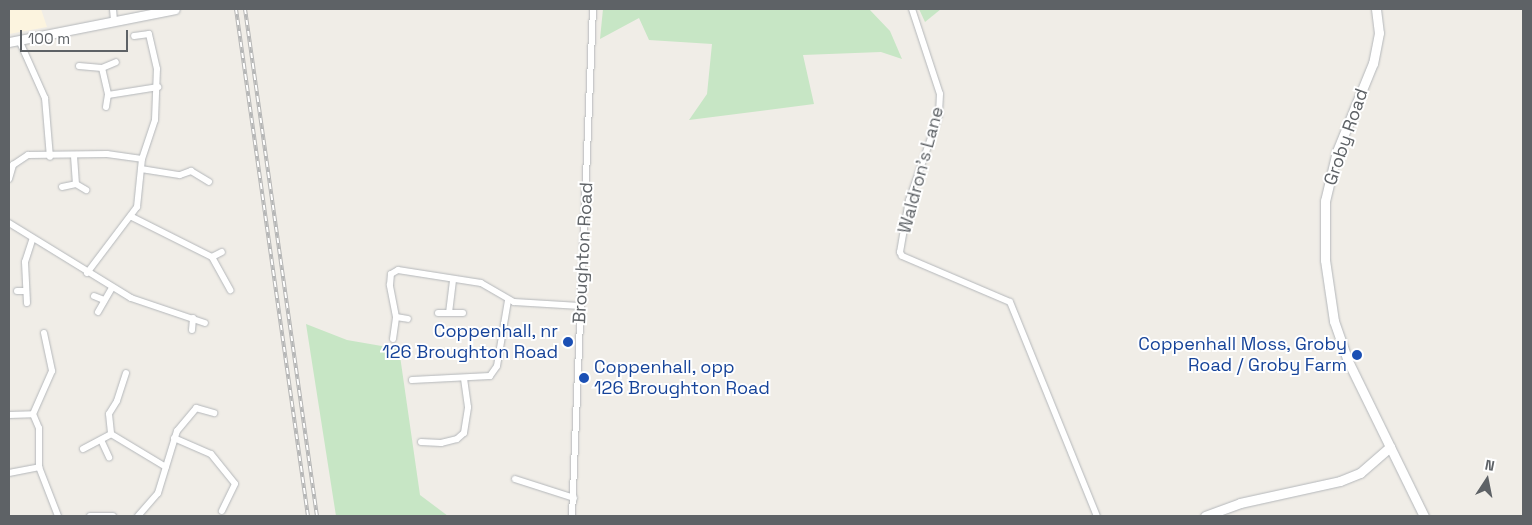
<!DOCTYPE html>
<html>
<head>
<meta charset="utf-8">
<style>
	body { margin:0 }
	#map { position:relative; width:1532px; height:525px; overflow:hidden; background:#f0ede7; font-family:"Space Grotesk",sans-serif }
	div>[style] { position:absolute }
	.commercial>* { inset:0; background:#fcf4df }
	.green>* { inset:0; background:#c7e6c5 }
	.roads { filter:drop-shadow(0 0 1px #b4b7ba) drop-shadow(0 0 1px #b4b7ba) }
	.street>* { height:6px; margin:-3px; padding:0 3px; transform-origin:3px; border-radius:3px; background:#fff }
	.secondary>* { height:9px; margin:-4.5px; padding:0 4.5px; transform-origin:4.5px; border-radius:4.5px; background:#fff }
	.rail>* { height:4px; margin-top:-2px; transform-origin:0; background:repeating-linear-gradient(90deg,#fff 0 5.5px,#b5b6b6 0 11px); box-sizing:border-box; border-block:1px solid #b5b6b6 }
	.dots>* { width:14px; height:14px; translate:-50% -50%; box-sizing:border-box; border:2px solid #fff; border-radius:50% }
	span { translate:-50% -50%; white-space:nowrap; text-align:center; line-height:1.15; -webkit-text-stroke:4px #fff; paint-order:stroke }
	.street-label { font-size:18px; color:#5e6266 }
	.transit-label { font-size:18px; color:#164399 }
	.right { translate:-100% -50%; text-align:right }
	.left { translate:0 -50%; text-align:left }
	.frame { position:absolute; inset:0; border:10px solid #5e6266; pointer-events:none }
	.north { position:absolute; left:1462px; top:455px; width:50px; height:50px; -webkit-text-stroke:4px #fff; paint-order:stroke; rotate:11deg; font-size:14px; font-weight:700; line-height:20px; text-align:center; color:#5e6266 }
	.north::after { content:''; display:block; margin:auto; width:18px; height:22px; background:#5e6266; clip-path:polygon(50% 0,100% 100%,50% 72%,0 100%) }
	.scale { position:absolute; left:20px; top:30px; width:108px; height:22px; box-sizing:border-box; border:2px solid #5e6266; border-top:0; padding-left:6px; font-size:15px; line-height:18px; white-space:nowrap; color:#5e6266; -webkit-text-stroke:4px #fff; paint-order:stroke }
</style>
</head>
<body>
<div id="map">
	<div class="commercial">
		<div style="clip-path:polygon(9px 9px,41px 9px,47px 27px,9px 34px)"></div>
	</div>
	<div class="green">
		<div style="clip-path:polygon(603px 9px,869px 9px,890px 31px,902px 59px,881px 52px,803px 55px,814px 104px,689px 120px,707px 94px,712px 44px,649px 40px,639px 18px,600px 39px)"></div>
		<div style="clip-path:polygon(919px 9px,941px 9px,925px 22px)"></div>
		<div style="clip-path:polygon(306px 324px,347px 340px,399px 349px,420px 495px,448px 516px,336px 516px)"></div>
	</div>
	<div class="roads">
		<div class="street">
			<div style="left:113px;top:9px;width:12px;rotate:85deg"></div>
			<div style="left:912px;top:9px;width:89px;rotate:71.8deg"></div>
			<div style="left:940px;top:94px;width:21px;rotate:93deg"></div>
			<div style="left:939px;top:115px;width:90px;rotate:109.4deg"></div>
			<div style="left:909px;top:200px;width:53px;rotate:99.8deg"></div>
			<div style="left:900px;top:252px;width:4px;rotate:63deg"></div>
			<div style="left:902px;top:256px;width:117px;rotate:23.1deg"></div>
			<div style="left:1010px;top:302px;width:231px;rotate:67.9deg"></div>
			<div style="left:19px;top:40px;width:64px;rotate:65.9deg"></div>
			<div style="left:45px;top:98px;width:59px;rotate:85.2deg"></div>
			<div style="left:79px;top:66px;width:23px;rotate:5deg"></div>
			<div style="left:102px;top:68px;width:28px;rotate:77deg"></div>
			<div style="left:108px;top:95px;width:51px;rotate:-9.1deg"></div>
			<div style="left:102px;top:68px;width:15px;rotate:-23deg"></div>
			<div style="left:106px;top:107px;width:12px;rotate:-81deg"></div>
			<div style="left:74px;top:156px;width:28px;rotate:86deg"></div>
			<div style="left:76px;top:184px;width:12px;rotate:31deg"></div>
			<div style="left:141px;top:169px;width:39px;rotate:9deg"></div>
			<div style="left:180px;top:175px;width:12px;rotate:-20deg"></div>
			<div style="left:191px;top:171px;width:21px;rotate:31deg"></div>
			<div style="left:9px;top:179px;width:15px;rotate:-74deg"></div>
			<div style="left:13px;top:165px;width:18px;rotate:-34deg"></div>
			<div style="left:28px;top:155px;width:79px;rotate:-0.7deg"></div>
			<div style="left:107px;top:154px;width:35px;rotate:8deg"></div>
			<div style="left:62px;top:187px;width:14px;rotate:-12deg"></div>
			<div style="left:132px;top:217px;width:89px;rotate:26.6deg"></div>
			<div style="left:212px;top:257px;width:38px;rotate:61deg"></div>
			<div style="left:9px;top:223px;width:143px;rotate:31.6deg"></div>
			<div style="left:131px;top:298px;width:78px;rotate:18.7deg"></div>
			<div style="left:212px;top:257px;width:11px;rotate:-27deg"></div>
			<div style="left:87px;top:273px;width:83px;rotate:-52.9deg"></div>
			<div style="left:137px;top:207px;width:48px;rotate:-84.1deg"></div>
			<div style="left:142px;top:159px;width:41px;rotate:-71.6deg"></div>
			<div style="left:155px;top:120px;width:51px;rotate:-87.8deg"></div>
			<div style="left:157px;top:69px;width:36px;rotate:-103deg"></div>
			<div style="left:149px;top:34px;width:15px;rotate:172deg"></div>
			<div style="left:17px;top:291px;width:9px"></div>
			<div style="left:94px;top:296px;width:11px;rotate:22deg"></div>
			<div style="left:27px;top:303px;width:41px;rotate:-92.8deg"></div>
			<div style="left:25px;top:262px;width:23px;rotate:-72deg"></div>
			<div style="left:98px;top:312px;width:28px;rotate:-60deg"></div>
			<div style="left:438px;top:313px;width:25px"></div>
			<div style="left:449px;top:313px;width:34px;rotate:-83deg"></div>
			<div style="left:396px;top:317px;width:12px;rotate:9deg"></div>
			<div style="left:192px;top:330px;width:12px;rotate:-85deg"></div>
			<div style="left:44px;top:333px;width:39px;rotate:78deg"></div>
			<div style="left:52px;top:371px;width:47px;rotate:113.8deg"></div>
			<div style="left:33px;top:414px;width:15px;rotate:67deg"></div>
			<div style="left:39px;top:428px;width:39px;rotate:90deg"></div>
			<div style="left:39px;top:467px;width:53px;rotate:68.8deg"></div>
			<div style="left:393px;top:339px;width:22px;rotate:-82deg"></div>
			<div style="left:396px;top:317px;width:33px;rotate:-101deg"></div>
			<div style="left:390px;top:285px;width:11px;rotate:-85deg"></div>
			<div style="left:391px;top:274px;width:8px;rotate:-30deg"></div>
			<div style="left:398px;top:270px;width:84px;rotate:8.9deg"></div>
			<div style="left:481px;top:283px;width:38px;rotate:30deg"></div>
			<div style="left:514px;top:302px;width:66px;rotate:3.5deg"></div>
			<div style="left:126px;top:373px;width:29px;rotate:108deg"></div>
			<div style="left:117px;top:401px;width:15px;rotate:122deg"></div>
			<div style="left:109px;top:414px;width:20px;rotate:84deg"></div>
			<div style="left:111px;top:434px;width:64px;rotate:31deg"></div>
			<div style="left:412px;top:380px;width:78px;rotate:-2.9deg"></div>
			<div style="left:490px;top:376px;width:12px;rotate:-55deg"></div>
			<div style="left:497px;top:366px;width:67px;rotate:-80.5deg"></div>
			<div style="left:9px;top:415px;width:24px;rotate:-2deg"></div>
			<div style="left:174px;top:438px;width:40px;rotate:23.4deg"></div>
			<div style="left:211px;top:454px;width:38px;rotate:51deg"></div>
			<div style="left:235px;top:484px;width:30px;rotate:116deg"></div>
			<div style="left:102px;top:442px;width:17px;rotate:65deg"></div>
			<div style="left:421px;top:442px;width:20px;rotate:3deg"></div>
			<div style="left:441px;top:443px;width:16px;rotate:-14deg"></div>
			<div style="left:457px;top:439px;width:9px;rotate:-41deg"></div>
			<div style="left:464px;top:433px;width:26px;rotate:-81deg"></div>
			<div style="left:468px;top:407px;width:29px;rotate:-98deg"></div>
			<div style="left:83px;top:449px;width:32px;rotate:-28deg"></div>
			<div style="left:9px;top:473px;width:31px;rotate:-11deg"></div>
			<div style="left:515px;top:479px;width:62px;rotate:17.9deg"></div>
			<div style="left:90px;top:516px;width:23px"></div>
			<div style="left:138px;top:516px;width:30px;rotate:-49deg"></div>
			<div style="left:158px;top:493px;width:65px;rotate:-73deg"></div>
			<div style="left:177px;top:431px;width:30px;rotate:-50deg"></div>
			<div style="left:196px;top:408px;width:19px;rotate:16deg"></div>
			<div style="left:572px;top:516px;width:507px;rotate:-87.63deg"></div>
		</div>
		<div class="secondary">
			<div style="left:1376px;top:9px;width:24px;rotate:83deg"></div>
			<div style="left:1379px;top:33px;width:31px;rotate:101deg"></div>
			<div style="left:1373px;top:63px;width:95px;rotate:112.2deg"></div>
			<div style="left:1337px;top:151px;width:51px;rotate:103.5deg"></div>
			<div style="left:1325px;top:201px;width:59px;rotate:90deg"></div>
			<div style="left:1325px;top:260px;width:62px;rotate:81.6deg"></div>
			<div style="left:1334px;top:321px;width:42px;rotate:70.7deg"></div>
			<div style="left:1348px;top:361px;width:173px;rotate:63.9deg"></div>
			<div style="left:9px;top:42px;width:169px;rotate:-11.2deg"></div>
			<div style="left:1205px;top:516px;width:37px;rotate:-20deg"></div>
			<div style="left:1240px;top:503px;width:102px;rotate:-12.4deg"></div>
			<div style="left:1340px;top:481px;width:22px;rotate:-22deg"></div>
			<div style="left:1360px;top:473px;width:40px;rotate:-41deg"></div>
		</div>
	</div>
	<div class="rail">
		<div style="left:236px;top:9px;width:512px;rotate:81.92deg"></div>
		<div style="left:245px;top:9px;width:512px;rotate:81.92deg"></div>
	</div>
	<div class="dots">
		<div style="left:568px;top:342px;background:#1a4fb4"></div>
		<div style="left:1357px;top:355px;background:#1a4fb4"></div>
		<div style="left:584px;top:378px;background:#1a4fb4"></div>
	</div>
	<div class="street-label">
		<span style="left:1346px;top:137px;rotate:-71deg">Groby Road</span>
		<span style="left:921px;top:170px;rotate:-75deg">Waldron's Lane</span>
		<span style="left:583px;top:253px;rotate:-87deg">Broughton Road</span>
	</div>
	<div class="transit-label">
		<span class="right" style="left:558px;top:342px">Coppenhall, nr<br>126 Broughton Road</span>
		<span class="right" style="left:1347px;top:355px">Coppenhall Moss, Groby<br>Road / Groby Farm</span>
		<span class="left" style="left:594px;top:378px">Coppenhall, opp<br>126 Broughton Road</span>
	</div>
	<div class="frame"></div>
	<div class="north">N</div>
	<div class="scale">100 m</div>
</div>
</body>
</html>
